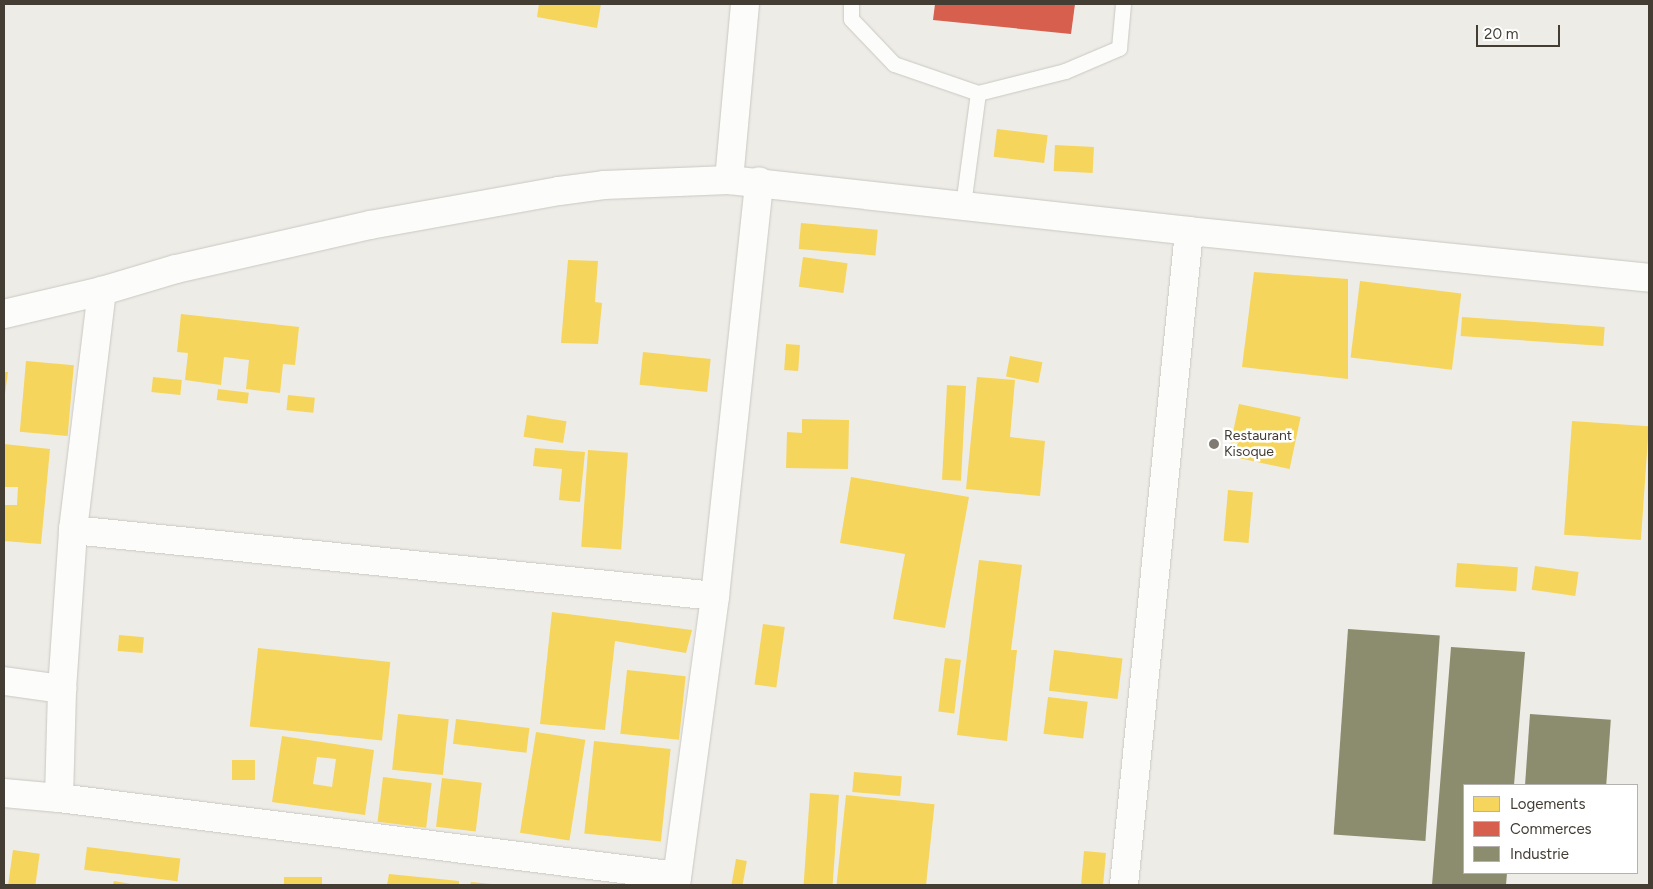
<!DOCTYPE html>
<html>
<head>
<meta charset="utf-8">
<style>
	body { margin:0 }
	#map { position:relative; width:1653px; height:889px; overflow:hidden; background:#eeece6; font-family:Figtree,sans-serif }
	div>[style] { position:absolute }
	.homes>* { inset:0; background:#f6d55c; transform-origin:0 0 }
	.shops>* { inset:0; background:#d6604d }
	.industry>* { inset:0; background:#8c8c6e; transform-origin:0 0 }
	.roads { filter:drop-shadow(0 0 1px #cac8c3) drop-shadow(0 0 1px #cac8c3) }
	.lane>* { height:15px; margin:-7.5px; padding:0 7.5px; transform-origin:7.5px; border-radius:7.5px; background:#fcfcfb }
	.street>* { height:28px; margin:-14px; padding:0 14px; transform-origin:14px; border-radius:14px; background:#fcfcfb }
	.dots>* { width:14px; height:14px; translate:-50% -50%; box-sizing:border-box; border:2px solid #fff; border-radius:50% }
	span { translate:-50% -50%; white-space:nowrap; text-align:center; line-height:1.15; -webkit-text-stroke:5px #fff; paint-order:stroke }
	.poi-label { font-size:14px; color:#433d34 }
	.left { translate:0 -50%; text-align:left }
	.frame { position:absolute; inset:0; border:5px solid #433d34; pointer-events:none }
	.legend { position:absolute; left:1463px; top:784px; width:175px; height:90px; box-sizing:border-box; background:#fff; border:1px solid #b4b1ae; margin:0; padding:6px 9px; list-style:none; font-size:15px; color:#433d34 }
	.legend li { display:flex; align-items:center; gap:10px; height:25px }
	.legend b { width:25px; border:1px solid #b4b1ae }
	.scale { position:absolute; left:1476px; top:25px; width:84px; height:22px; box-sizing:border-box; border:2px solid #433d34; border-top:0; padding-left:6px; font-size:15px; line-height:18px; white-space:nowrap; color:#433d34; -webkit-text-stroke:4px #fff; paint-order:stroke }
</style>
</head>
<body>
<div id="map">
	<div class="homes">
		<div style="clip-path:polygon(539px 4px,601px 4px,597px 28px,537px 17px)"></div>
		<div style="left:997px;top:129px;width:51px;height:28px;rotate:7deg"></div>
		<div style="left:1055px;top:145px;width:39px;height:26px;rotate:3deg"></div>
		<div style="left:801px;top:223px;width:77px;height:26px;rotate:5deg"></div>
		<div style="left:803px;top:257px;width:45px;height:30px;rotate:8deg"></div>
		<div style="clip-path:polygon(568px 260px,598px 261px,595px 302px,602px 303px,598px 344px,561px 343px)"></div>
		<div style="clip-path:polygon(1254px 272px,1348px 279px,1348px 379px,1242px 367px)"></div>
		<div style="left:1360px;top:281px;width:102px;height:77px;rotate:7deg"></div>
		<div style="clip-path:polygon(181px 314px,299px 327px,295px 365px,283px 364px,280px 393px,246px 389px,249px 360px,224px 357px,221px 385px,185px 380px,188px 353px,177px 352px)"></div>
		<div style="left:1462px;top:317px;width:143px;height:19px;rotate:4deg"></div>
		<div style="left:786px;top:344px;width:14px;height:26px;rotate:4deg"></div>
		<div style="left:643px;top:352px;width:68px;height:33px;rotate:6deg"></div>
		<div style="left:1010px;top:356px;width:33px;height:21px;rotate:11deg"></div>
		<div style="left:26px;top:361px;width:48px;height:71px;rotate:5deg"></div>
		<div style="clip-path:polygon(4px 372px,8px 372px,5px 394px,4px 394px)"></div>
		<div style="left:153px;top:377px;width:29px;height:15px;rotate:6deg"></div>
		<div style="clip-path:polygon(977px 377px,1015px 380px,1010px 437px,1045px 441px,1040px 496px,966px 489px)"></div>
		<div style="left:947px;top:385px;width:19px;height:95px;rotate:3deg"></div>
		<div style="left:218px;top:389px;width:31px;height:11px;rotate:7deg"></div>
		<div style="left:288px;top:395px;width:27px;height:15px;rotate:6deg"></div>
		<div style="left:1239px;top:404px;width:63px;height:53px;rotate:12deg"></div>
		<div style="left:527px;top:415px;width:40px;height:22px;rotate:9deg"></div>
		<div style="clip-path:polygon(802px 419px,849px 420px,848px 469px,786px 468px,787px 432px,802px 433px)"></div>
		<div style="left:1572px;top:421px;width:77px;height:114px;rotate:4deg"></div>
		<div style="clip-path:polygon(4px 444px,50px 449px,41px 544px,4px 541px,4px 505px,17px 505px,18px 487px,4px 487px)"></div>
		<div style="clip-path:polygon(535px 448px,585px 452px,580px 502px,559px 500px,562px 469px,533px 466px)"></div>
		<div style="left:588px;top:450px;width:40px;height:97px;rotate:4deg"></div>
		<div style="clip-path:polygon(851px 477px,969px 497px,945px 628px,893px 619px,905px 554px,840px 543px)"></div>
		<div style="left:1228px;top:490px;width:25px;height:51px;rotate:5deg"></div>
		<div style="clip-path:polygon(979px 560px,1022px 565px,1011px 650px,1017px 650px,1007px 741px,957px 735px)"></div>
		<div style="left:1457px;top:563px;width:61px;height:24px;rotate:4deg"></div>
		<div style="left:1535px;top:566px;width:44px;height:24px;rotate:8deg"></div>
		<div style="clip-path:polygon(552px 612px,692px 630px,686px 653px,615px 641px,605px 730px,540px 724px)"></div>
		<div style="left:763px;top:624px;width:22px;height:61px;rotate:8deg"></div>
		<div style="left:119px;top:635px;width:25px;height:16px;rotate:5deg"></div>
		<div style="left:258px;top:648px;width:133px;height:79px;rotate:6deg"></div>
		<div style="left:1054px;top:650px;width:69px;height:41px;rotate:7deg"></div>
		<div style="left:945px;top:658px;width:16px;height:54px;rotate:7deg"></div>
		<div style="left:627px;top:670px;width:59px;height:64px;rotate:6deg"></div>
		<div style="left:1048px;top:697px;width:40px;height:37px;rotate:7deg"></div>
		<div style="left:398px;top:714px;width:51px;height:56px;rotate:6deg"></div>
		<div style="left:456px;top:719px;width:74px;height:25px;rotate:7deg"></div>
		<div style="left:536px;top:732px;width:50px;height:102px;rotate:9deg"></div>
		<div style="clip-path:polygon(evenodd,282px 736px,374px 750px,365px 815px,272px 802px,282px 736px,317px 757px,336px 759px,332px 787px,313px 784px,317px 757px)"></div>
		<div style="left:594px;top:741px;width:77px;height:93px;rotate:6deg"></div>
		<div style="left:232px;top:760px;width:23px;height:20px"></div>
		<div style="left:854px;top:772px;width:48px;height:20px;rotate:5deg"></div>
		<div style="left:383px;top:777px;width:49px;height:45px;rotate:7deg"></div>
		<div style="left:442px;top:778px;width:40px;height:49px;rotate:7deg"></div>
		<div style="left:810px;top:793px;width:29px;height:92px;rotate:4deg"></div>
		<div style="left:846px;top:795px;width:89px;height:90px;rotate:6deg"></div>
		<div style="left:87px;top:847px;width:94px;height:23px;rotate:7deg"></div>
		<div style="left:13px;top:850px;width:27px;height:35px;rotate:8deg"></div>
		<div style="left:1084px;top:851px;width:22px;height:34px;rotate:5deg"></div>
		<div style="left:736px;top:859px;width:11px;height:26px;rotate:10deg"></div>
		<div style="clip-path:polygon(389px 874px,459px 881px,459px 885px,387px 885px)"></div>
		<div style="left:284px;top:877px;width:38px;height:8px"></div>
		<div style="clip-path:polygon(114px 881px,131px 884px,130px 885px,113px 885px)"></div>
		<div style="clip-path:polygon(471px 882px,492px 884px,491px 885px,470px 885px)"></div>
	</div>
	<div class="shops">
		<div style="clip-path:polygon(935px 4px,1075px 4px,1071px 34px,933px 20px)"></div>
	</div>
	<div class="industry">
		<div style="left:1348px;top:629px;width:92px;height:206px;rotate:4deg"></div>
		<div style="clip-path:polygon(1451px 647px,1525px 652px,1514px 785px,1464px 785px,1464px 873px,1507px 873px,1506px 885px,1432px 885px)"></div>
		<div style="left:1530px;top:714px;width:81px;height:71px;rotate:4deg"></div>
	</div>
	<div class="roads">
		<div class="lane">
			<div style="left:851px;top:4px;width:15px;rotate:90deg"></div>
			<div style="left:851px;top:19px;width:62px;rotate:46.3deg"></div>
			<div style="left:894px;top:64px;width:89px;rotate:19deg"></div>
			<div style="left:963px;top:205px;width:113px;rotate:-82.4deg"></div>
			<div style="left:978px;top:93px;width:90px;rotate:-14.2deg"></div>
			<div style="left:1065px;top:71px;width:59px;rotate:-23.1deg"></div>
			<div style="left:1119px;top:48px;width:44px;rotate:-84.8deg"></div>
		</div>
		<div class="street">
			<div style="left:729px;top:180px;width:177px;rotate:-84.8deg"></div>
			<div style="left:4px;top:314px;width:101px;rotate:-13.2deg"></div>
			<div style="left:102px;top:291px;width:77px;rotate:-16.6deg"></div>
			<div style="left:176px;top:269px;width:199px;rotate:-12.8deg"></div>
			<div style="left:370px;top:225px;width:192px;rotate:-10.2deg"></div>
			<div style="left:559px;top:191px;width:45px;rotate:-7.6deg"></div>
			<div style="left:604px;top:185px;width:125px;rotate:-2.3deg"></div>
			<div style="left:729px;top:180px;width:463px;rotate:6.3deg"></div>
			<div style="left:1189px;top:231px;width:462px;rotate:5.8deg"></div>
			<div style="left:73px;top:530px;width:645px;rotate:5.87deg"></div>
			<div style="left:4px;top:681px;width:59px;rotate:7.9deg"></div>
			<div style="left:4px;top:793px;width:55px;rotate:5.2deg"></div>
			<div style="left:59px;top:798px;width:623px;rotate:7.19deg"></div>
			<div style="left:59px;top:798px;width:109px;rotate:-88.4deg"></div>
			<div style="left:62px;top:689px;width:159px;rotate:-86deg"></div>
			<div style="left:73px;top:530px;width:241px;rotate:-83.1deg"></div>
			<div style="left:676px;top:885px;width:292px;rotate:-82.3deg"></div>
			<div style="left:715px;top:596px;width:417px;rotate:-83.9deg"></div>
			<div style="left:1124px;top:885px;width:657px;rotate:-84.32deg"></div>
		</div>
	</div>
	<div class="dots">
		<div style="left:1214px;top:444px;background:#7f7a72"></div>
	</div>
	<div class="poi-label">
		<span class="left" style="left:1224px;top:444px">Restaurant<br>Kisoque</span>
	</div>
	<div class="frame"></div>
	<ul class="legend">
	<li><b style="height:14px;background:#f6d55c"></b>Logements</li>
	<li><b style="height:14px;background:#d6604d"></b>Commerces</li>
	<li><b style="height:14px;background:#8c8c6e"></b>Industrie</li>
	</ul>
	<div class="scale">20 m</div>
</div>
</body>
</html>
